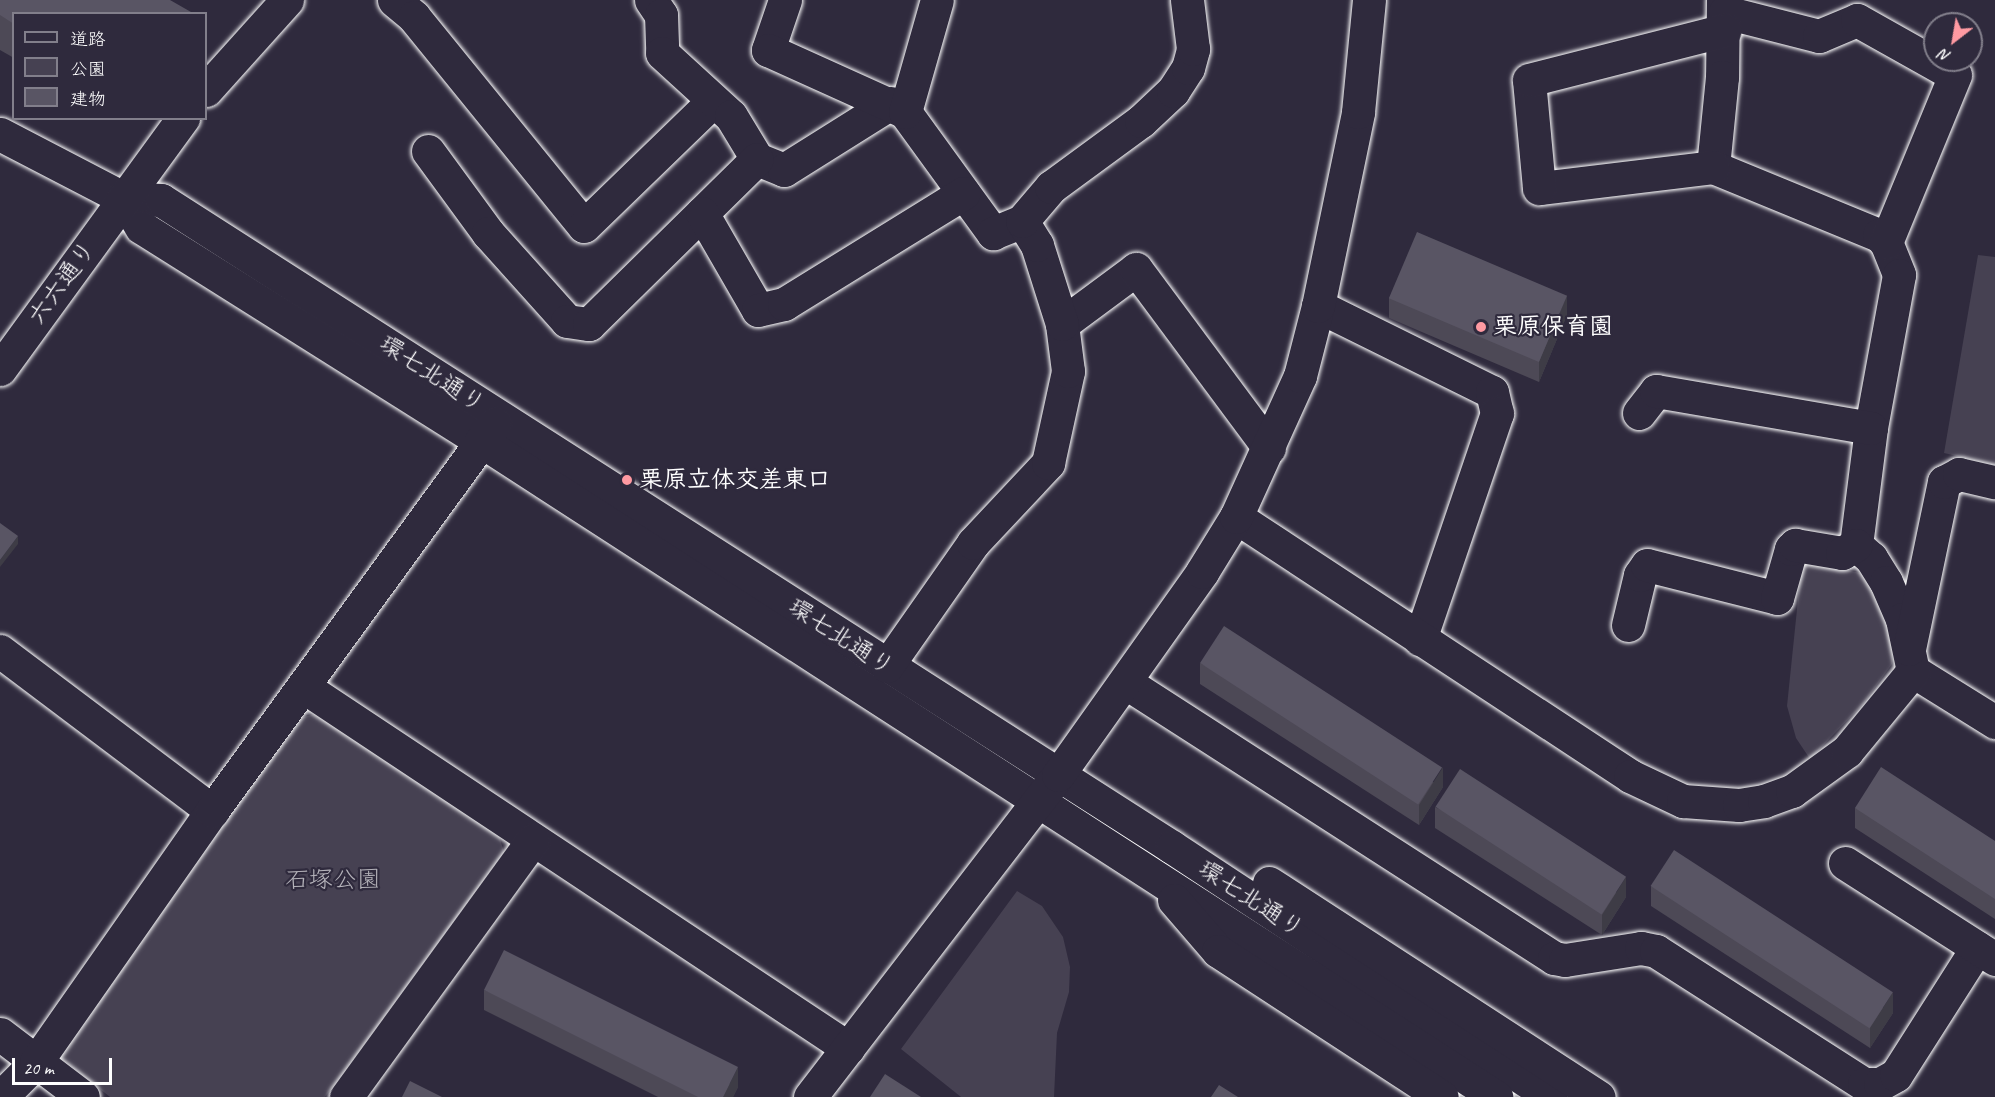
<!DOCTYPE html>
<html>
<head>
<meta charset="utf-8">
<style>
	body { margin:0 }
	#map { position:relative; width:1995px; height:1097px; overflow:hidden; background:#2f2a3d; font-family:Caveat,"Klee One",sans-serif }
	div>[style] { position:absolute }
	.green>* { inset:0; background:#464152 }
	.roads { filter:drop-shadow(0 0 2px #fff) drop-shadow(0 0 2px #fff) }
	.minor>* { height:33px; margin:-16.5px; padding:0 16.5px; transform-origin:16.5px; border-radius:16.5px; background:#2f2a3d }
	.wall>* { inset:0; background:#4d4956 }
	.shaded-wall>* { inset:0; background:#3e3c46 }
	.building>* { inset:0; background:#595564; transform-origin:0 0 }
	.dots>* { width:16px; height:16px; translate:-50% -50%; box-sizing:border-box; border:3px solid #2f2a3d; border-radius:50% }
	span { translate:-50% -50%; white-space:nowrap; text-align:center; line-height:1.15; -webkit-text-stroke:4.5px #2f2a3d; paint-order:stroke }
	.street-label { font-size:24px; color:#fff }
	.poi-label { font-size:24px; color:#fff; font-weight:700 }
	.left { translate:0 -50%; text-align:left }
	.park-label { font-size:24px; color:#b5b3ba }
	.legend { position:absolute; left:12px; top:12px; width:195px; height:108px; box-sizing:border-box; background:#2f2a3d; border:2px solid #827f8b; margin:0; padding:8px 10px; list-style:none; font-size:18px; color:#fff }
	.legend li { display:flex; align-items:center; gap:12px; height:30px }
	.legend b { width:30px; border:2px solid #827f8b }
	.north { position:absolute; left:1923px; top:12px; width:60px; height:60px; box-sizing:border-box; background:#2f2a3d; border:2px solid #827f8b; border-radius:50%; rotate:211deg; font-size:16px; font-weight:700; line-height:24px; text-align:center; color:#fff }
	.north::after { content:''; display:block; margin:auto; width:21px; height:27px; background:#ff9aa2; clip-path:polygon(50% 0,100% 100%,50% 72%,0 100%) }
	.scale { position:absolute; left:12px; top:1058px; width:100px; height:27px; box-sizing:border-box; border:3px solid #fff; border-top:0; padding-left:8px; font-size:18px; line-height:21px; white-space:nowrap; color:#fff; -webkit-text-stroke:4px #2f2a3d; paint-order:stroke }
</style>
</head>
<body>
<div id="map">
	<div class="green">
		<div style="clip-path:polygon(1978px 255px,1995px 257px,1995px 465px,1944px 453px)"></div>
		<div style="clip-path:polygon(1802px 561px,1865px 574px,1879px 599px,1893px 649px,1892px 664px,1863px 704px,1810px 759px,1796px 738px,1787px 706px)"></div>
		<div style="clip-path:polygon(315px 714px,499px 836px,504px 852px,325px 1097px,110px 1097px,61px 1058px,60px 1048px,297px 719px)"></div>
		<div style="clip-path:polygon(1017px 891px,1042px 906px,1063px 937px,1070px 967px,1069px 992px,1057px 1033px,1054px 1097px,961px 1097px,901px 1049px)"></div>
	</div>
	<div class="roads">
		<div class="minor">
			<div style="left:394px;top:0;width:26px;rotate:40deg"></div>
			<div style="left:414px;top:17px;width:269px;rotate:50.9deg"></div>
			<div style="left:584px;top:226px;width:180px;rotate:-44.1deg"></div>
			<div style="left:651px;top:0;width:18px;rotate:56deg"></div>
			<div style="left:661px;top:15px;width:38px;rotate:88deg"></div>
			<div style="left:662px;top:53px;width:93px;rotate:42.4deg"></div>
			<div style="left:731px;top:116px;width:50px;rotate:58.8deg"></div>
			<div style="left:757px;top:159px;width:29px;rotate:22deg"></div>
			<div style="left:784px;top:170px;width:126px;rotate:-32.1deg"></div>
			<div style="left:785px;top:0;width:53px;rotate:108.8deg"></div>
			<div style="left:768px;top:50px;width:150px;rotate:24.3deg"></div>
			<div style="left:905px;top:112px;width:150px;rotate:54deg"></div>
			<div style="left:993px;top:233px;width:31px;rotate:-22deg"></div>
			<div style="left:1723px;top:0;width:77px;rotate:90.7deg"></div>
			<div style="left:1722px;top:77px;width:90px;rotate:95.7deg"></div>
			<div style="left:1713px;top:167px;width:179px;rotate:22.3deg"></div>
			<div style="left:1879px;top:235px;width:10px;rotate:45deg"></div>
			<div style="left:1886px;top:242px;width:35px;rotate:68deg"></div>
			<div style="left:1899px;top:275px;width:156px;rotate:100.4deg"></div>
			<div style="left:1871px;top:428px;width:118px;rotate:97.3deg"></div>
			<div style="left:1856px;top:545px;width:20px;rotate:41deg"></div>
			<div style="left:1871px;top:558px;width:28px;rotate:58deg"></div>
			<div style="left:1886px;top:582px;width:40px;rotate:66.6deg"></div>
			<div style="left:1902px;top:619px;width:53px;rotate:78.1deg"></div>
			<div style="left:1913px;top:671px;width:97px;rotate:31.9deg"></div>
			<div style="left:1725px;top:12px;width:97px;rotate:14.3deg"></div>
			<div style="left:1819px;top:36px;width:41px;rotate:-22.8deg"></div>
			<div style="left:1857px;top:20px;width:112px;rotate:29.3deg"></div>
			<div style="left:1955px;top:75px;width:181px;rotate:112.4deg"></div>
			<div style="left:206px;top:90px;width:121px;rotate:-48deg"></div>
			<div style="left:905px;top:112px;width:116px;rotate:-74.1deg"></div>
			<div style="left:0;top:134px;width:139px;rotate:27.5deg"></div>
			<div style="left:123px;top:198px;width:38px;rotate:3deg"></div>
			<div style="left:161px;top:200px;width:1200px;rotate:32.62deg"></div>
			<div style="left:1172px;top:847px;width:454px;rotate:33.4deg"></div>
			<div style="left:428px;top:151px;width:102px;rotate:53.8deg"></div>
			<div style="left:488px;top:233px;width:118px;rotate:48.1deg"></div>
			<div style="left:567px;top:321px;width:22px;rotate:8deg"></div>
			<div style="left:589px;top:324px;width:235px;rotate:-44.5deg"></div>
			<div style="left:1713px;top:167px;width:175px;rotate:173.1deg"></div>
			<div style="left:1539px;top:188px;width:108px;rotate:-95.3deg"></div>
			<div style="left:1529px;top:80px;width:202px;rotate:-14.3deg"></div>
			<div style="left:123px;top:198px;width:34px;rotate:58deg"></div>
			<div style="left:141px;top:227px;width:402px;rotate:32.2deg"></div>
			<div style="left:481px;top:441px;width:1209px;rotate:32.87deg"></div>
			<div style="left:702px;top:213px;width:112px;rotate:60deg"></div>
			<div style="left:758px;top:310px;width:27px;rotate:-13deg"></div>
			<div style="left:784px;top:304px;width:211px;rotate:-31.7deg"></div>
			<div style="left:1318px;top:306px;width:194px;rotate:26.3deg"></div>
			<div style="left:1492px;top:392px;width:22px;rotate:77deg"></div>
			<div style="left:1497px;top:413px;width:239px;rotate:108.8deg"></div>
			<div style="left:1062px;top:324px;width:92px;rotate:-36.6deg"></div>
			<div style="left:1136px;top:269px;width:223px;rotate:53.4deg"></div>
			<div style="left:0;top:369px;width:311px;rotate:-53.9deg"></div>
			<div style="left:1639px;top:413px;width:28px;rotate:-52deg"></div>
			<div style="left:1656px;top:391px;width:218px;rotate:9.8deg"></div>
			<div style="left:1236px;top:517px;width:472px;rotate:33.3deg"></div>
			<div style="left:1630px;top:776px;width:59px;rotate:25.3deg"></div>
			<div style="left:1683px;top:801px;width:56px;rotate:4.1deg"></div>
			<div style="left:1739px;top:805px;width:25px;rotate:-9deg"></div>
			<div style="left:1764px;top:801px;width:30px;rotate:-20deg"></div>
			<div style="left:1792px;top:791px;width:68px;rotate:-36deg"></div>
			<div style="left:1847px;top:751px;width:104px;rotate:-50.5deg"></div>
			<div style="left:1628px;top:625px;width:51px;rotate:-76.5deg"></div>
			<div style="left:1640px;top:575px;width:12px;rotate:-55deg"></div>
			<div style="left:1647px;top:565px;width:134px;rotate:14.2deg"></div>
			<div style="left:1777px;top:598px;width:51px;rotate:-74.1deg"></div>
			<div style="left:1791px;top:549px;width:6px;rotate:-45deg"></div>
			<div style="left:1795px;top:545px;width:48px;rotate:9.7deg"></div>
			<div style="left:1842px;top:553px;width:16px;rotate:-30deg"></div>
			<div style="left:1909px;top:649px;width:171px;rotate:-78.2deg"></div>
			<div style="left:1944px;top:482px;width:17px;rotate:-28deg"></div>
			<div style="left:1959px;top:474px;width:37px;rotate:13deg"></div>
			<div style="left:0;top:651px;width:266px;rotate:37deg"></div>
			<div style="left:887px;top:666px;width:150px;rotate:-55deg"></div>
			<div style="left:973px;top:543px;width:110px;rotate:-46.8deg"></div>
			<div style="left:1048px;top:463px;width:94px;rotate:-77.7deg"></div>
			<div style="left:1068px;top:371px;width:47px;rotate:-97.3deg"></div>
			<div style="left:1062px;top:324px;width:83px;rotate:-107.6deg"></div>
			<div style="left:1037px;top:245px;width:28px;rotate:-122deg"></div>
			<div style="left:1022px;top:221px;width:45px;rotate:-49.5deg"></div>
			<div style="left:1051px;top:187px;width:112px;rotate:-36.3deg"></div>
			<div style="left:1141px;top:121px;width:44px;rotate:-43.2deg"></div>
			<div style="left:1173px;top:91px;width:27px;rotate:-57deg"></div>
			<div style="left:1188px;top:68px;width:20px;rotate:-75deg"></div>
			<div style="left:1193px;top:49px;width:49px;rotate:-97deg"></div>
			<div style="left:1125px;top:682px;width:510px;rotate:32.76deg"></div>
			<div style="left:1554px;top:958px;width:11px;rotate:10deg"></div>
			<div style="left:1565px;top:960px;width:77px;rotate:-9deg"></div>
			<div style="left:1641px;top:948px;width:15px;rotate:11deg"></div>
			<div style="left:1656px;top:951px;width:247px;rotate:32.6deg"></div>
			<div style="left:1864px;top:1084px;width:16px"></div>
			<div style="left:1880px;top:1084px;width:18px;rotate:-29deg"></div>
			<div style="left:1896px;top:1075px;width:151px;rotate:-57.5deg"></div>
			<div style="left:304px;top:687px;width:653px;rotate:33.57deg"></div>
			<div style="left:1845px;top:863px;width:178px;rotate:32.6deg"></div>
			<div style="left:1269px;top:883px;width:393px;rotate:33deg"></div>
			<div style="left:1174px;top:900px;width:67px;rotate:49.2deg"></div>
			<div style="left:1218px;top:951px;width:267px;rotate:33.1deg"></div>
			<div style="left:0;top:1034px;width:104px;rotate:37.2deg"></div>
			<div style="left:1px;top:1097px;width:49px;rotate:-45deg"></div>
			<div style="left:36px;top:1062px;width:307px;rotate:-55deg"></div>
			<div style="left:212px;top:811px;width:480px;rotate:-53.9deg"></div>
			<div style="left:346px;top:1097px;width:318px;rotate:-54deg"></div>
			<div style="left:810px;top:1097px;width:406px;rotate:-52.4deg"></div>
			<div style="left:1058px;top:775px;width:249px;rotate:-54.6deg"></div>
			<div style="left:1202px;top:572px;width:65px;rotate:-58.3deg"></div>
			<div style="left:1236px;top:517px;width:155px;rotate:-65.6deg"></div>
			<div style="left:1300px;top:376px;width:72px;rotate:-75.6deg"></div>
			<div style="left:1318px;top:306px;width:198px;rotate:-78.3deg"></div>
			<div style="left:1358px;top:112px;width:113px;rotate:-84.4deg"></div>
		</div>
	</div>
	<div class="wall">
		<div style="clip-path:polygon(0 0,191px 14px,14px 14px,14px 58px,0 50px)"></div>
		<div style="clip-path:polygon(1389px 298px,1567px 315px,1539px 382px,1389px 318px)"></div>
		<div style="clip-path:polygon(1200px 663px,1443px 787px,1419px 825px,1200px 684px)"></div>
		<div style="clip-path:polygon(1435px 807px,1626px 897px,1602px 935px,1435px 828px)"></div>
		<div style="clip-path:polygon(1855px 808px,1995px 841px,1995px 919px,1855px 828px)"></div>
		<div style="clip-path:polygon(1651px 886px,1893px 1013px,1870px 1048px,1651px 906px)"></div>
		<div style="clip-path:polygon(484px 990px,738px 1087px,733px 1097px,658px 1097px,484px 1010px)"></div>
	</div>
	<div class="shaded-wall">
		<div style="clip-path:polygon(1567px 295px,1567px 315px,1539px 382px,1539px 362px)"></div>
		<div style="clip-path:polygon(18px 536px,18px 544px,0 567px,0 560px)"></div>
		<div style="clip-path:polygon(1443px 767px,1443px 787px,1419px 825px,1419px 805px)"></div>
		<div style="clip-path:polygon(1626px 877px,1626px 897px,1602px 935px,1602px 915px)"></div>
		<div style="clip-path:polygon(1893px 992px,1893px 1013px,1870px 1048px,1870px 1028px)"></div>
		<div style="clip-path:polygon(738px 1067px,738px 1087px,733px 1097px,723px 1097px)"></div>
	</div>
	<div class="building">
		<div style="clip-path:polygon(0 0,170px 0,191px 12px,190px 14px,14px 14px,14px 24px,0 15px)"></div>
		<div style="left:1417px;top:232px;width:163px;height:72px;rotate:23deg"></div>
		<div style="clip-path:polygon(0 523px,18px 536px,0 560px)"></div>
		<div style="left:1224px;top:626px;width:260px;height:44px;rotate:33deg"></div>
		<div style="clip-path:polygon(1881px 767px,1995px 841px,1995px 899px,1855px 808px)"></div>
		<div style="left:1460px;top:769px;width:198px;height:45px;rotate:33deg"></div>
		<div style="left:1674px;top:850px;width:261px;height:43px;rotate:33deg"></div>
		<div style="clip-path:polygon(504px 950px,738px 1067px,723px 1097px,698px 1097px,484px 990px)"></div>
		<div style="clip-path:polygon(885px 1074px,921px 1097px,870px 1097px)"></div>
		<div style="clip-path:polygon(410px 1081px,442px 1097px,402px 1097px)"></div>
		<div style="clip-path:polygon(1219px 1085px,1238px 1097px,1211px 1097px)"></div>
	</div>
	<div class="dots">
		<div style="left:1481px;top:327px;background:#ff9aa2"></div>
		<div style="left:627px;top:480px;background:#ff9aa2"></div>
	</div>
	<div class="street-label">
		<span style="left:62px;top:283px;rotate:-54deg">六六通り</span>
		<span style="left:432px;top:374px;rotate:33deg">環七北通り</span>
		<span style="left:841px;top:637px;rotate:33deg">環七北通り</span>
		<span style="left:1251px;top:899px;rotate:33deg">環七北通り</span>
	</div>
	<div class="poi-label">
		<span class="left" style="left:1493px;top:327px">栗原保育園</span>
		<span class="left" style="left:639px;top:480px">栗原立体交差東口</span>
	</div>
	<div class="park-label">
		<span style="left:333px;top:880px">石塚公園</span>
	</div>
	<ul class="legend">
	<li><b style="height:8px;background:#2f2a3d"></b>道路</li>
	<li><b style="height:16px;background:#464152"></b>公園</li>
	<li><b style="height:16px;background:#595564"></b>建物</li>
	</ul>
	<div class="north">N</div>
	<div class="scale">20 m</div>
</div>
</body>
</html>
